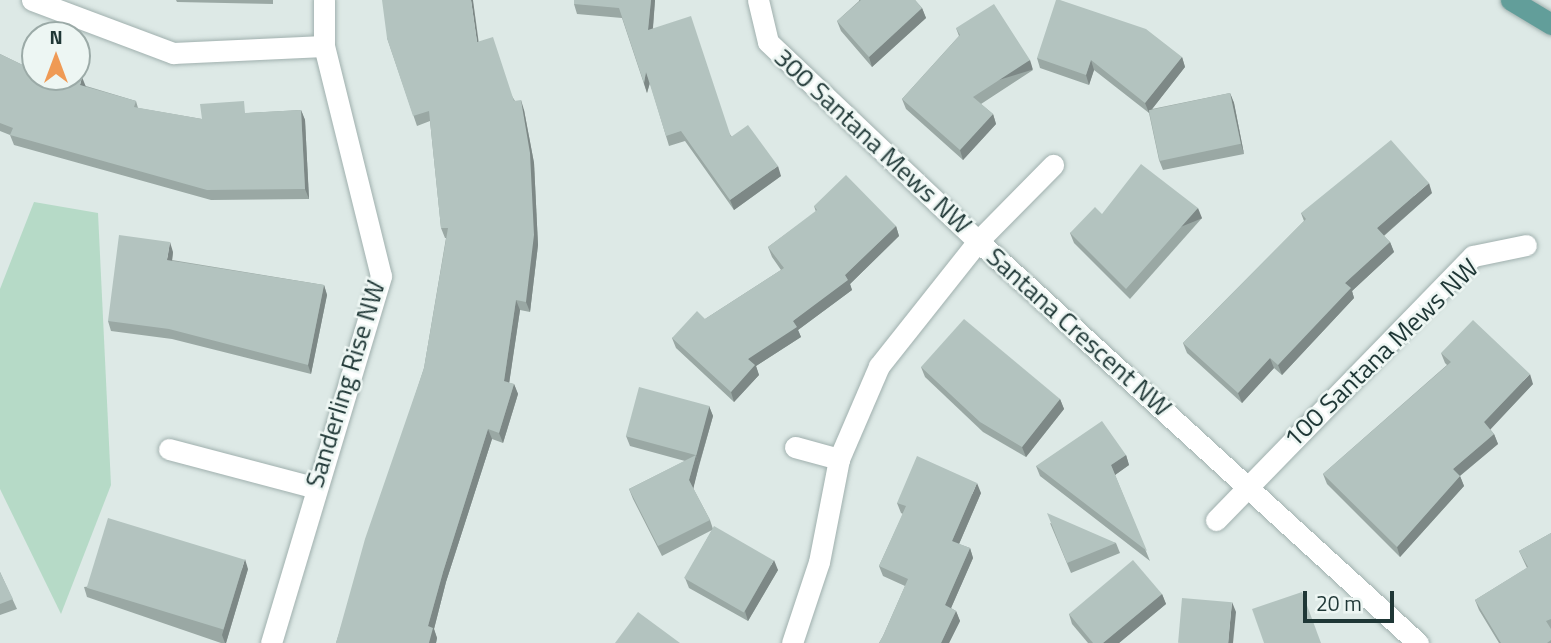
<!DOCTYPE html>
<html>
<head>
<meta charset="utf-8">
<style>
	body { margin:0 }
	#map { position:relative; width:1551px; height:643px; overflow:hidden; background:#dde9e6; font-family:"Titillium Web",sans-serif }
	div>[style] { position:absolute }
	.green>* { inset:0; background:#b6dac7 }
	.roads { filter:drop-shadow(0 0 2px #a0b0ae) drop-shadow(0 0 2px #a0b0ae) }
	.street>* { height:21px; margin:-10.5px; padding:0 10.5px; transform-origin:10.5px; border-radius:10.5px; background:#fff }
	.primary>* { height:21px; margin:-10.5px; padding:0 10.5px; transform-origin:10.5px; border-radius:10.5px; background:#629e9a }
	.wall>* { inset:0; background:#9aa8a4 }
	.shaded-wall>* { inset:0; background:#7d8886; transform-origin:0 0 }
	.building>* { inset:0; background:#b3c3bf; transform-origin:0 0 }
	span { translate:-50% -50%; white-space:nowrap; text-align:center; line-height:1.15; -webkit-text-stroke:5px #edf6f3; paint-order:stroke }
	.street-label { font-size:26px; color:#1f3736 }
	.north { position:absolute; left:21px; top:21px; width:70px; height:70px; box-sizing:border-box; background:#edf6f3; border:2px solid #9baaa7; border-radius:50%; rotate:0deg; font-size:19px; font-weight:700; line-height:28px; text-align:center; color:#1f3736 }
	.north::after { content:''; display:block; margin:auto; width:24px; height:32px; background:#ef9a55; clip-path:polygon(50% 0,100% 100%,50% 72%,0 100%) }
	.scale { position:absolute; left:1303px; top:591px; width:91px; height:32px; box-sizing:border-box; border:4px solid #1f3736; border-top:0; padding-left:9px; font-size:21px; line-height:24px; white-space:nowrap; color:#1f3736; -webkit-text-stroke:5px #edf6f3; paint-order:stroke }
</style>
</head>
<body>
<div id="map">
	<div class="green">
		<div style="clip-path:polygon(34px 202px,98px 213px,111px 485px,61px 614px,0 489px,0 289px)"></div>
	</div>
	<div class="roads">
		<div class="street">
			<div style="left:32px;top:0;width:151px;rotate:20.6deg"></div>
			<div style="left:173px;top:53px;width:151px;rotate:-2.7deg"></div>
			<div style="left:758px;top:0;width:43px;rotate:76.6deg"></div>
			<div style="left:768px;top:42px;width:289px;rotate:43.5deg"></div>
			<div style="left:978px;top:241px;width:107px;rotate:-45.4deg"></div>
			<div style="left:795px;top:447px;width:46px;rotate:15.3deg"></div>
			<div style="left:169px;top:449px;width:149px;rotate:14.8deg"></div>
			<div style="left:1216px;top:520px;width:368px;rotate:-45.8deg"></div>
			<div style="left:1473px;top:256px;width:54px;rotate:-11.7deg"></div>
			<div style="left:271px;top:643px;width:383px;rotate:-73.3deg"></div>
			<div style="left:381px;top:276px;width:237px;rotate:-103.9deg"></div>
			<div style="left:324px;top:46px;width:46px;rotate:-90deg"></div>
			<div style="left:792px;top:643px;width:85px;rotate:-71.6deg"></div>
			<div style="left:819px;top:562px;width:105px;rotate:-79deg"></div>
			<div style="left:839px;top:459px;width:101px;rotate:-66.7deg"></div>
			<div style="left:879px;top:366px;width:159px;rotate:-51.6deg"></div>
			<div style="left:978px;top:241px;width:596px;rotate:42.42deg"></div>
		</div>
		<div class="primary">
			<div style="left:1511px;top:0;width:47px;rotate:31deg"></div>
		</div>
	</div>
	<div class="wall">
		<div style="clip-path:polygon(176px 0,273px 0,273px 4px,177px 2px)"></div>
		<div style="clip-path:polygon(574px 0,655px 0,653px 28px,732px 137px,781px 176px,734px 210px,685px 141px,669px 146px,650px 83px,647px 93px,622px 18px,577px 14px,574px 4px)"></div>
		<div style="clip-path:polygon(859px 0,915px 0,922px 8px,926px 18px,872px 67px,841px 31px,837px 21px,859px 1px)"></div>
		<div style="clip-path:polygon(956px 28px,1033px 70px,981px 104px,993px 114px,996px 124px,963px 160px,906px 109px,902px 99px,959px 36px)"></div>
		<div style="clip-path:polygon(387px 38px,479px 42px,515px 101px,524px 110px,534px 163px,538px 245px,530px 312px,520px 310px,509px 383px,514px 384px,518px 394px,503px 443px,492px 439px,446px 582px,434px 629px,437px 638px,436px 643px,336px 643px,424px 368px,446px 238px,445px 238px,441px 228px,430px 121px,417px 126px)"></div>
		<div style="clip-path:polygon(0 54px,33px 70px,136px 101px,138px 108px,202px 119px,248px 113px,301px 110px,305px 120px,309px 199px,211px 200px,14px 145px,10px 135px,0 131px)"></div>
		<div style="clip-path:polygon(1182px 57px,1185px 67px,1152px 109px,1230px 93px,1234px 103px,1244px 154px,1163px 170px,1159px 160px,1149px 113px,1094px 70px,1089px 85px,1040px 68px,1037px 58px)"></div>
		<div style="clip-path:polygon(1432px 193px,1384px 236px,1390px 242px,1394px 252px,1352px 291px,1354px 298px,1282px 375px,1274px 368px,1242px 403px,1187px 353px,1183px 343px,1304px 221px,1301px 213px)"></div>
		<div style="clip-path:polygon(814px 206px,896px 226px,899px 236px,850px 284px,852px 290px,798px 330px,801px 337px,756px 366px,759px 375px,734px 402px,676px 348px,672px 338px,705px 319px,781px 270px,772px 257px,768px 247px,816px 212px)"></div>
		<div style="clip-path:polygon(1102px 214px,1202px 218px,1130px 299px,1074px 243px,1070px 233px)"></div>
		<div style="clip-path:polygon(173px 252px,172px 260px,324px 285px,327px 295px,311px 374px,172px 339px,111px 331px,108px 321px)"></div>
		<div style="clip-path:polygon(1441px 353px,1533px 384px,1490px 429px,1494px 434px,1498px 444px,1460px 476px,1464px 486px,1400px 557px,1327px 484px,1323px 474px,1447px 365px,1445px 363px)"></div>
		<div style="clip-path:polygon(921px 367px,1060px 399px,1064px 409px,1026px 457px,983px 432px,925px 377px)"></div>
		<div style="clip-path:polygon(709px 406px,713px 416px,693px 488px,710px 520px,713px 529px,778px 570px,748px 621px,689px 588px,685px 578px,712px 530px,662px 556px,633px 499px,629px 489px,685px 461px,630px 446px,626px 436px)"></div>
		<div style="clip-path:polygon(1126px 455px,1129px 465px,1115px 475px,1150px 561px,1040px 476px,1036px 466px)"></div>
		<div style="clip-path:polygon(981px 493px,959px 544px,970px 548px,973px 558px,951px 608px,956px 611px,960px 621px,949px 643px,879px 643px,883px 636px,905px 586px,883px 576px,879px 566px,903px 514px,901px 513px,897px 503px)"></div>
		<div style="clip-path:polygon(1050px 523px,1116px 543px,1120px 553px,1071px 573px)"></div>
		<div style="clip-path:polygon(1551px 533px,1551px 643px,1499px 643px,1479px 610px,1475px 600px,1527px 568px,1519px 551px)"></div>
		<div style="clip-path:polygon(248px 569px,226px 643px,221px 643px,87px 597px,84px 587px)"></div>
		<div style="clip-path:polygon(0 572px,17px 609px,0 615px)"></div>
		<div style="clip-path:polygon(1162px 594px,1166px 604px,1119px 643px,1088px 643px,1072px 624px,1069px 614px)"></div>
	</div>
	<div class="shaded-wall">
		<div style="clip-path:polygon(471px 0,473px 0,480px 52px,477px 42px)"></div>
		<div style="clip-path:polygon(651px 0,655px 0,652px 39px,648px 30px)"></div>
		<div style="clip-path:polygon(922px 8px,926px 18px,872px 67px,869px 57px)"></div>
		<div style="clip-path:polygon(1182px 57px,1185px 67px,1149px 113px,1145px 103px)"></div>
		<div style="left:1030px;top:60px;width:10px;height:68px;rotate:73deg"></div>
		<div style="clip-path:polygon(1091px 60px,1094px 70px,1089px 85px,1086px 75px)"></div>
		<div style="clip-path:polygon(646px 72px,650px 82px,647px 93px,644px 83px)"></div>
		<div style="clip-path:polygon(82px 77px,86px 87px,80px 85px)"></div>
		<div style="clip-path:polygon(1230px 93px,1234px 103px,1244px 154px,1241px 144px)"></div>
		<div style="clip-path:polygon(521px 100px,524px 110px,534px 163px,538px 245px,530px 312px,526px 302px)"></div>
		<div style="clip-path:polygon(301px 110px,305px 120px,309px 199px,305px 189px)"></div>
		<div style="clip-path:polygon(993px 114px,996px 124px,963px 160px,960px 150px)"></div>
		<div style="clip-path:polygon(778px 166px,781px 176px,734px 210px,730px 200px)"></div>
		<div style="clip-path:polygon(1429px 183px,1432px 193px,1381px 238px,1377px 228px)"></div>
		<div style="left:1198px;top:208px;width:11px;height:108px;rotate:68deg"></div>
		<div style="clip-path:polygon(896px 226px,899px 236px,850px 284px,852px 290px,798px 330px,801px 337px,756px 366px,759px 375px,734px 402px,731px 392px,748px 359px,793px 321px,845px 275px)"></div>
		<div style="clip-path:polygon(170px 242px,173px 252px,171px 270px,167px 260px)"></div>
		<div style="clip-path:polygon(1390px 242px,1394px 252px,1352px 291px,1354px 298px,1282px 375px,1278px 365px,1345px 283px)"></div>
		<div style="clip-path:polygon(324px 285px,327px 295px,311px 374px,308px 365px)"></div>
		<div style="clip-path:polygon(516px 300px,520px 310px,508px 391px,504px 381px)"></div>
		<div style="clip-path:polygon(1270px 358px,1274px 368px,1242px 403px,1238px 393px)"></div>
		<div style="clip-path:polygon(1530px 374px,1533px 384px,1488px 432px,1484px 422px)"></div>
		<div style="clip-path:polygon(514px 384px,518px 394px,503px 443px,499px 433px)"></div>
		<div style="clip-path:polygon(1060px 399px,1064px 409px,1026px 457px,1022px 447px)"></div>
		<div style="clip-path:polygon(709px 406px,713px 416px,699px 465px,696px 455px)"></div>
		<div style="clip-path:polygon(488px 429px,492px 439px,446px 582px,434px 629px,437px 638px,436px 643px,429px 643px,428px 626px,443px 572px)"></div>
		<div style="clip-path:polygon(1494px 434px,1498px 444px,1456px 479px,1453px 469px)"></div>
		<div style="clip-path:polygon(696px 455px,699px 465px,693px 490px,689px 480px)"></div>
		<div style="clip-path:polygon(1126px 455px,1129px 465px,1115px 475px,1111px 465px)"></div>
		<div style="clip-path:polygon(1460px 476px,1464px 486px,1400px 557px,1397px 547px)"></div>
		<div style="clip-path:polygon(977px 483px,981px 493px,956px 551px,952px 541px)"></div>
		<div style="clip-path:polygon(970px 548px,973px 558px,948px 615px,945px 605px)"></div>
		<div style="clip-path:polygon(245px 559px,248px 569px,226px 643px,225px 643px,222px 635px)"></div>
		<div style="clip-path:polygon(774px 560px,778px 570px,748px 621px,745px 611px)"></div>
		<div style="clip-path:polygon(1162px 594px,1166px 604px,1119px 643px,1103px 643px)"></div>
		<div style="clip-path:polygon(1232px 602px,1236px 612px,1233px 643px,1228px 643px)"></div>
		<div style="clip-path:polygon(956px 611px,960px 621px,949px 643px,941px 643px)"></div>
	</div>
	<div class="building">
		<div style="clip-path:polygon(382px 0,471px 0,477px 42px,493px 37px,514px 101px,521px 100px,530px 153px,534px 235px,526px 302px,516px 300px,504px 381px,514px 384px,499px 433px,488px 429px,443px 572px,428px 626px,433px 628px,429px 643px,336px 643px,365px 539px,424px 368px,448px 228px,441px 228px,429px 111px,413px 116px,387px 38px)"></div>
		<div style="clip-path:polygon(574px 0,651px 0,648px 30px,691px 16px,731px 137px,748px 125px,778px 166px,730px 200px,681px 131px,666px 136px,646px 72px,644px 83px,619px 8px,574px 4px)"></div>
		<div style="clip-path:polygon(861px 0,915px 0,922px 8px,869px 57px,837px 21px)"></div>
		<div style="clip-path:polygon(1056px 0,1060px 0,1146px 29px,1182px 57px,1145px 103px,1091px 60px,1086px 75px,1037px 58px)"></div>
		<div style="clip-path:polygon(994px 4px,1030px 60px,973px 97px,993px 114px,960px 150px,902px 99px,960px 35px,956px 28px)"></div>
		<div style="clip-path:polygon(0 54px,33px 70px,35px 66px,35px 77px,77px 77px,77px 75px,82px 77px,80px 85px,136px 101px,134px 107px,202px 119px,200px 104px,244px 101px,245px 113px,301px 110px,305px 189px,207px 190px,10px 135px,13px 128px,0 123px)"></div>
		<div style="left:1230px;top:93px;width:52px;height:83px;rotate:78deg"></div>
		<div style="clip-path:polygon(1391px 140px,1429px 183px,1377px 228px,1390px 242px,1345px 283px,1351px 288px,1278px 365px,1270px 358px,1238px 393px,1183px 343px,1306px 219px,1301px 213px)"></div>
		<div style="clip-path:polygon(1141px 164px,1198px 208px,1126px 289px,1070px 233px,1095px 207px,1102px 214px)"></div>
		<div style="clip-path:polygon(846px 175px,896px 226px,845px 275px,848px 280px,793px 321px,797px 327px,748px 359px,755px 365px,731px 392px,672px 338px,697px 311px,705px 319px,784px 268px,768px 247px,817px 210px,814px 206px)"></div>
		<div style="clip-path:polygon(119px 235px,170px 242px,167px 260px,324px 285px,308px 365px,169px 329px,108px 321px)"></div>
		<div style="clip-path:polygon(964px 319px,1060px 399px,1022px 447px,980px 422px,921px 367px)"></div>
		<div style="clip-path:polygon(1473px 320px,1530px 374px,1484px 422px,1494px 434px,1453px 469px,1460px 476px,1397px 547px,1323px 474px,1451px 362px,1441px 353px)"></div>
		<div style="left:639px;top:387px;width:73px;height:51px;rotate:15deg"></div>
		<div style="clip-path:polygon(1102px 421px,1126px 455px,1111px 465px,1147px 551px,1036px 466px)"></div>
		<div style="clip-path:polygon(696px 455px,689px 480px,710px 520px,658px 546px,629px 489px)"></div>
		<div style="clip-path:polygon(917px 456px,977px 483px,952px 541px,970px 548px,945px 605px,956px 611px,941px 643px,879px 643px,883px 636px,908px 579px,879px 566px,906px 506px,897px 503px)"></div>
		<div style="clip-path:polygon(1047px 513px,1116px 543px,1067px 563px)"></div>
		<div style="left:108px;top:518px;width:143px;height:73px;rotate:17deg"></div>
		<div style="left:714px;top:526px;width:69px;height:60px;rotate:30deg"></div>
		<div style="clip-path:polygon(1551px 533px,1551px 619px,1546px 621px,1551px 629px,1551px 640px,1547px 643px,1501px 643px,1475px 600px,1528px 567px,1519px 551px)"></div>
		<div style="clip-path:polygon(1133px 560px,1162px 594px,1103px 643px,1093px 643px,1069px 614px)"></div>
		<div style="clip-path:polygon(0 572px,13px 599px,0 604px)"></div>
		<div style="clip-path:polygon(1302px 592px,1321px 643px,1264px 643px,1252px 609px)"></div>
		<div style="left:1182px;top:598px;width:50px;height:45px;rotate:5deg"></div>
		<div style="clip-path:polygon(638px 612px,680px 643px,615px 643px)"></div>
	</div>
	<div class="street-label">
		<span style="left:873px;top:141px;rotate:43deg">300 Santana Mews NW</span>
		<span style="left:1079px;top:332px;rotate:42deg">Santana Crescent NW</span>
		<span style="left:1381px;top:353px;rotate:-44deg">100 Santana Mews NW</span>
		<span style="left:345px;top:384px;rotate:-73deg">Sanderling Rise NW</span>
	</div>
	<div class="north">N</div>
	<div class="scale">20 m</div>
</div>
</body>
</html>
